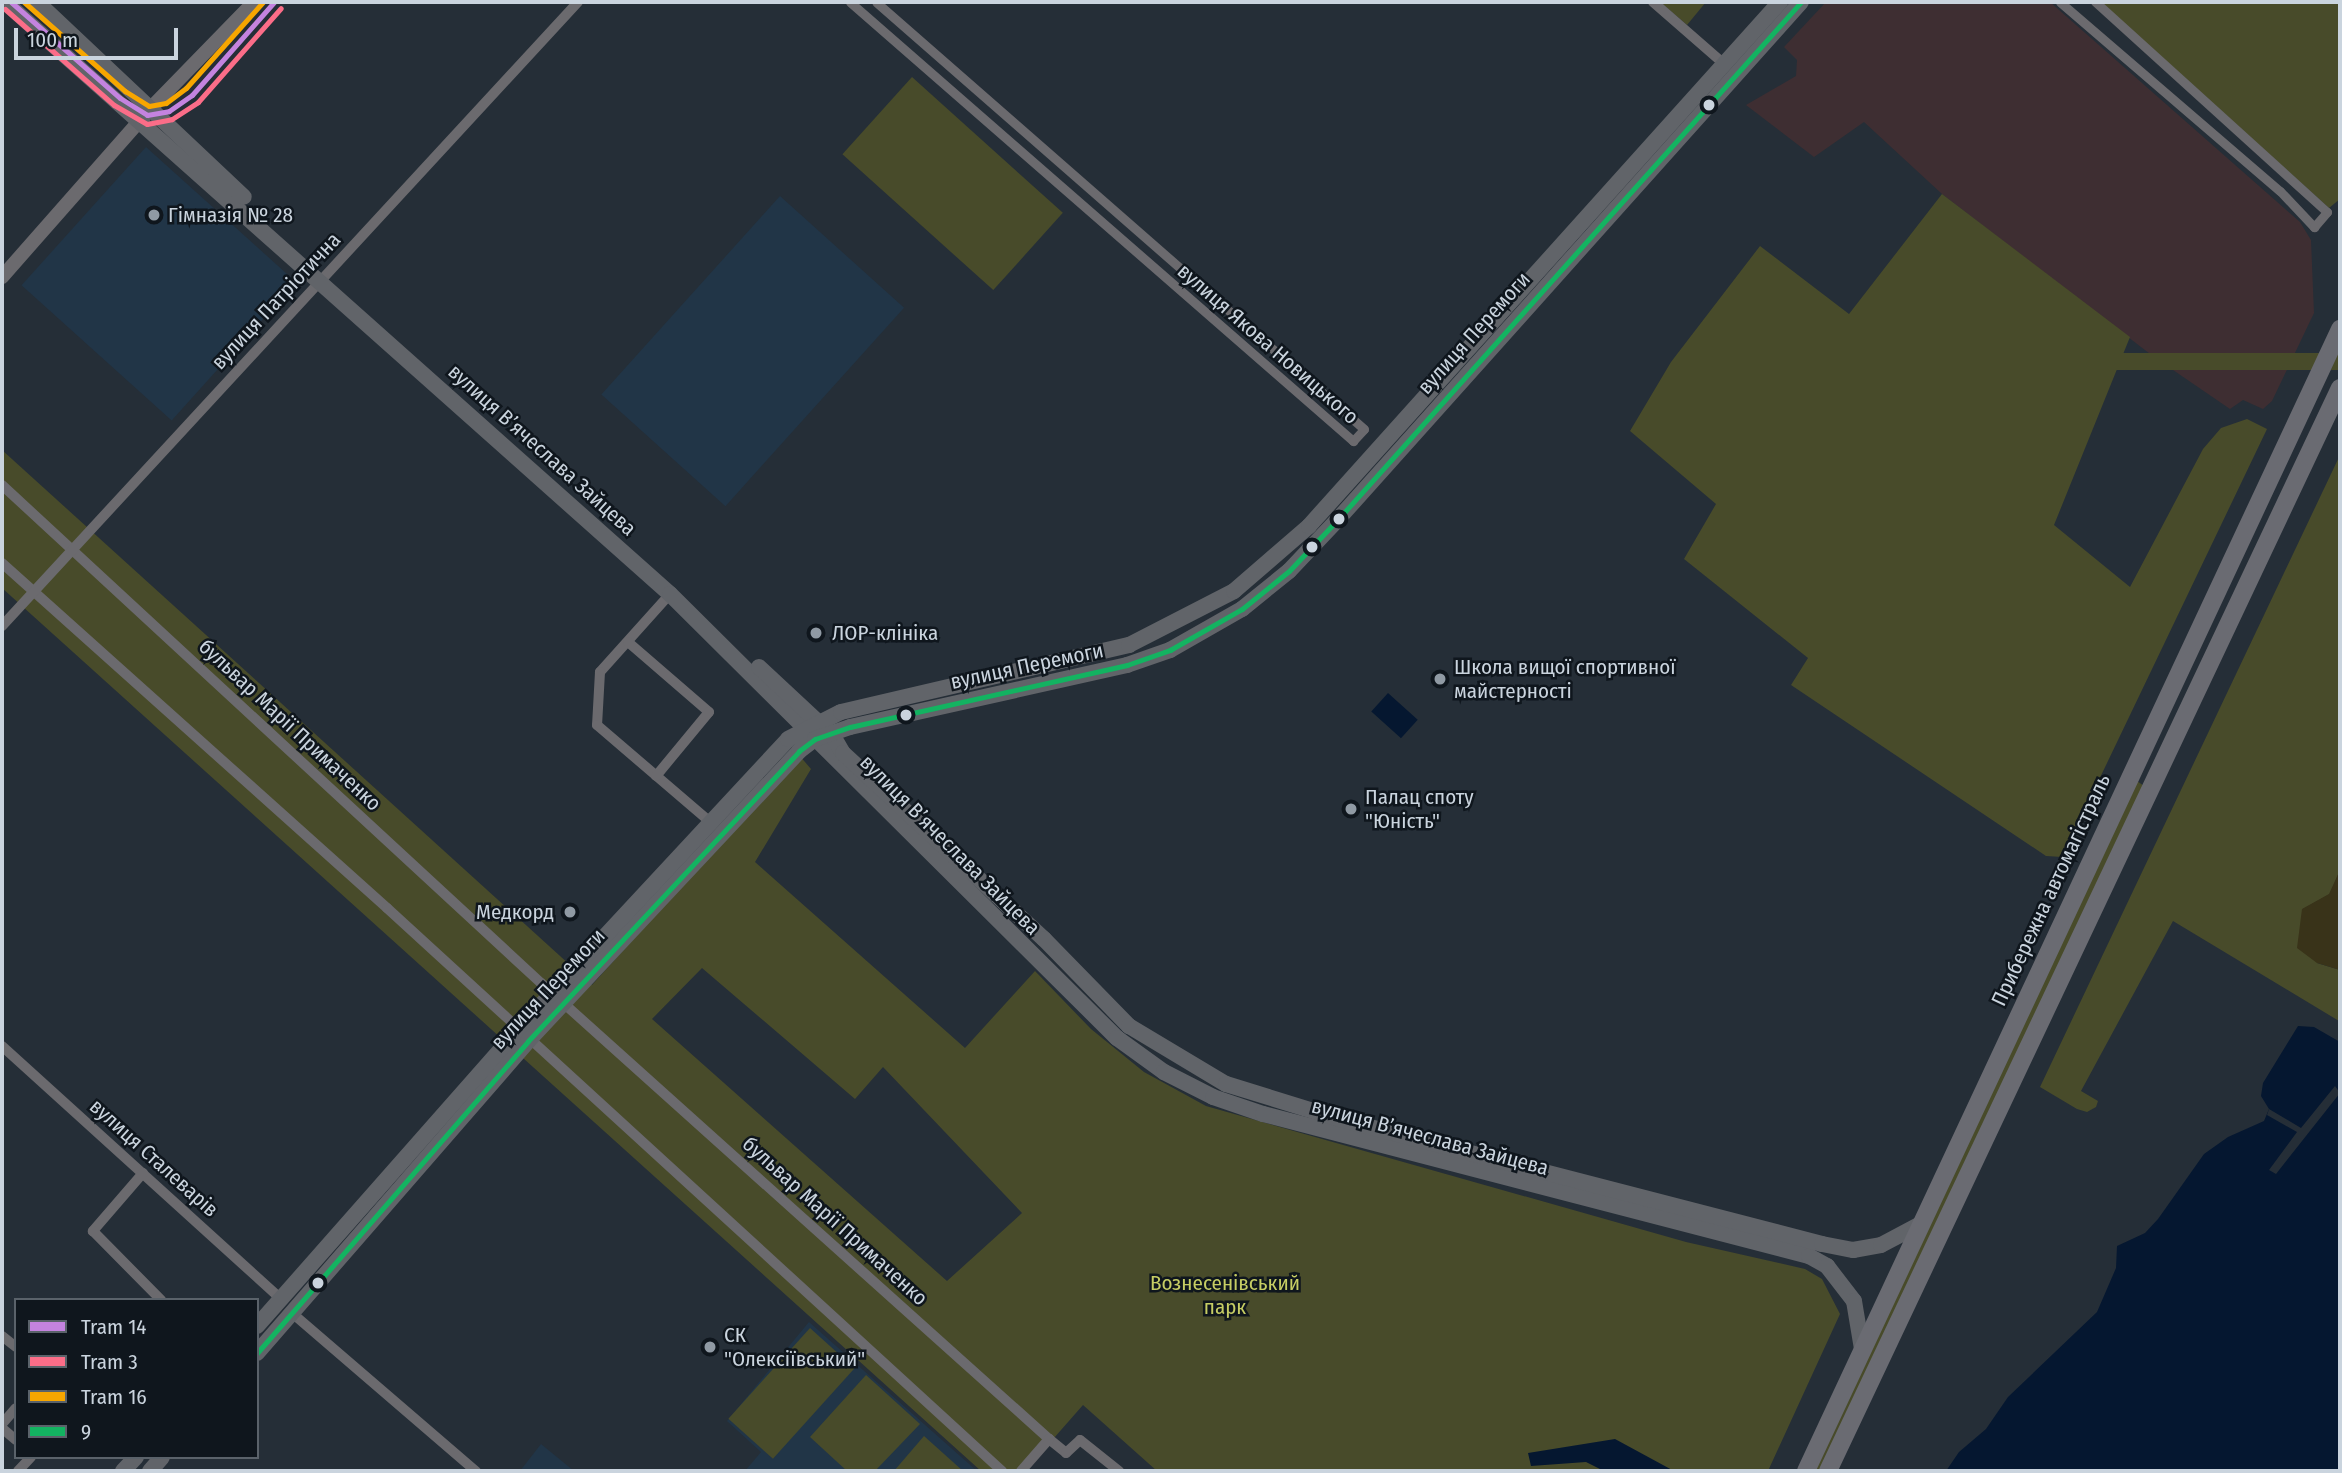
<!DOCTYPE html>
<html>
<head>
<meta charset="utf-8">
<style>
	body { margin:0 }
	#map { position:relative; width:2342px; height:1473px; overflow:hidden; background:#252e37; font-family:"Fira Sans Condensed",sans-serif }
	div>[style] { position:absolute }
	.commercial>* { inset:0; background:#3e2e32 }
	.built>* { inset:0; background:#213547; transform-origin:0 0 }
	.green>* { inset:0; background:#484b2a; transform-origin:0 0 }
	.sand>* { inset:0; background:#393319 }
	.water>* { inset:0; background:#051730; transform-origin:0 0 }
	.pier>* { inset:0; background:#252e37 }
	.pedestrian>* { height:9px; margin:-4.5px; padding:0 4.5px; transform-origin:4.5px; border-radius:4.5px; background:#6b6a6e }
	.minor>* { height:10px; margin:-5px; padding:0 5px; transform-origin:5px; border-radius:5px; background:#6b6a6e }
	.tertiary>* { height:14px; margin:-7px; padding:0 7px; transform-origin:7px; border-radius:7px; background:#6b6a6e }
	.secondary>* { height:16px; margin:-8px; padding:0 8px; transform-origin:8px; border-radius:8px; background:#616469 }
	.primary>* { height:18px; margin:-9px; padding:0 9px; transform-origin:9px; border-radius:9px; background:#6a6b72 }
	.bus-1>* { height:5px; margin:-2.5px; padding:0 2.5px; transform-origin:2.5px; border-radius:2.5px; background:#13b361 }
	.tram-1>* { height:5px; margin:-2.5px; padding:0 2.5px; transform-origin:2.5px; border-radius:2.5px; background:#c483df }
	.tram-2>* { height:5px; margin:-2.5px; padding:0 2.5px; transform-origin:2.5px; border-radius:2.5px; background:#fb6d88 }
	.tram-3>* { height:5px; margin:-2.5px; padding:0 2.5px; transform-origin:2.5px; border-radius:2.5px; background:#f7a600 }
	.dots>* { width:19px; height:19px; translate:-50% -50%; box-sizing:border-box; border:4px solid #0f161d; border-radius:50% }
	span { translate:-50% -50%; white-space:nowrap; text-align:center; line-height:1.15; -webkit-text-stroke:5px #0f161d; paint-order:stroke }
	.poi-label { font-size:21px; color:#cad4de }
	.left { translate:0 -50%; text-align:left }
	.right { translate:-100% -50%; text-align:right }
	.street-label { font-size:21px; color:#cad4de }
	.park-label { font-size:21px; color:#c6cd64 }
	.frame { position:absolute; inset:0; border:4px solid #cad4de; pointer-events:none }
	.legend { position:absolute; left:14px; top:1298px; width:245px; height:161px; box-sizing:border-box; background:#0f161d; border:2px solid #5a626a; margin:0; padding:9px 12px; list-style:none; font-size:21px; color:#cad4de }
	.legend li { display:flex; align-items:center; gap:14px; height:35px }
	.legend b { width:35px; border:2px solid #5a626a }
	.scale { position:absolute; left:14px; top:28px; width:164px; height:32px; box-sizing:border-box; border:4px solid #cad4de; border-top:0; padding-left:9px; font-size:21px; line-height:24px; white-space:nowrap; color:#cad4de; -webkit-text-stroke:5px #0f161d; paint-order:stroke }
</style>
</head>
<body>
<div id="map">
	<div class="commercial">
		<div style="clip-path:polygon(1826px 2px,2050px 2px,2300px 222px,2311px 240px,2314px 313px,2272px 401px,2263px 409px,2243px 400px,2230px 409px,2154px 357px,1942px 194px,1864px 122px,1814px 157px,1746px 105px,1796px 76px,1797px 60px,1784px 47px)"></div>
	</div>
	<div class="built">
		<div style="left:146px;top:147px;width:202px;height:186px;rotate:42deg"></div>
		<div style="left:780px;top:196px;width:167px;height:267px;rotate:42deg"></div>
		<div style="clip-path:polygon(809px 1322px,977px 1471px,745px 1471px,761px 1452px,727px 1421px)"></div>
		<div style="clip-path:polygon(541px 1444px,574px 1471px,520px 1471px)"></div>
	</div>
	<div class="green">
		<div style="clip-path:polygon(1660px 2px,1706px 2px,1687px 25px)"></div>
		<div style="clip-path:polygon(2101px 2px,2340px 2px,2340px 199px,2329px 208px)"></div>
		<div style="left:912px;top:77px;width:203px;height:104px;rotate:42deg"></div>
		<div style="clip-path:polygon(1942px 194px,2130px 337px,2054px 525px,2130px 587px,2203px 449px,2221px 428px,2247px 419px,2267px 429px,2062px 857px,2046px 856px,1791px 685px,1808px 658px,1684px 559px,1716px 504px,1630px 431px,1671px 362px,1760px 246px,1849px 314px)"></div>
		<div style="left:2340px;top:353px;width:17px;height:441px;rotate:90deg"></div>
		<div style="clip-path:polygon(evenodd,2px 450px,592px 985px,799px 755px,811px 769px,755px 862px,965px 1048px,1035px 971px,1091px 1029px,1144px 1072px,1206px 1106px,1686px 1242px,1805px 1269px,1822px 1279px,1840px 1314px,1768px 1471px,1157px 1471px,1083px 1405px,1025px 1471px,981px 1471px,2px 588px,2px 450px,702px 968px,855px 1099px,883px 1067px,1022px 1213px,947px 1281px,652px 1019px,702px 968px)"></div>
		<div style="clip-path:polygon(2340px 455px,2340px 870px,2330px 894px,2303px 909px,2317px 963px,2340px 970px,2339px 1021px,2173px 921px,2081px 1091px,2098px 1101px,2096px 1107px,2087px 1112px,2077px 1109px,2040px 1087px)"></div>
		<div style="clip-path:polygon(2137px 781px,2144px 786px,1821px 1471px,1815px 1471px)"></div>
		<div style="left:810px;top:1328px;width:60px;height:122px;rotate:42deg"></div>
		<div style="clip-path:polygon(866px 1375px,920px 1424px,875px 1471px,847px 1471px,810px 1437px)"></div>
		<div style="clip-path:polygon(924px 1436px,963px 1471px,894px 1471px)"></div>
	</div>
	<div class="sand">
		<div style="clip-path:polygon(2340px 870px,2340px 970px,2317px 963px,2297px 948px,2302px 909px,2329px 894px)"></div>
	</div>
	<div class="water">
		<div style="left:1388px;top:693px;width:40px;height:25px;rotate:42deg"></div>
		<div style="clip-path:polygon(2298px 1026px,2314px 1027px,2340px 1042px,2340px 1471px,1946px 1471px,1959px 1452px,1986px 1429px,2008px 1397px,2097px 1312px,2116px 1268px,2117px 1246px,2145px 1233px,2158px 1219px,2204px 1154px,2228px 1137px,2264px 1121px,2269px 1109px,2261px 1096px,2263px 1083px)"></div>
		<div style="clip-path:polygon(1615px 1439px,1674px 1471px,1604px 1471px,1586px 1462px,1531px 1466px,1528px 1453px)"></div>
	</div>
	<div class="pier">
		<div style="clip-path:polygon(2335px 1086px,2340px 1093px,2276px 1174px,2269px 1170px,2297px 1132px,2267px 1115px,2269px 1109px,2301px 1128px)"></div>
	</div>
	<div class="pedestrian">
		<div style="left:850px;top:2px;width:668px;rotate:41.11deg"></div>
		<div style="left:1353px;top:441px;width:16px;rotate:-47deg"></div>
		<div style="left:1364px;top:429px;width:648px;rotate:-138.81deg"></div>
		<div style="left:2060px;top:2px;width:290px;rotate:40.7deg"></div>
		<div style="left:2280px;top:191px;width:50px;rotate:46.6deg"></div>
		<div style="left:2314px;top:227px;width:20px;rotate:-49deg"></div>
		<div style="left:2327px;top:212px;width:313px;rotate:-137.8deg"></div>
	</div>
	<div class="minor">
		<div style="left:1653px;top:2px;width:94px;rotate:41.1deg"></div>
		<div style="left:2px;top:485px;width:734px;rotate:42.74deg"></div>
		<div style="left:541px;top:983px;width:683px;rotate:41.91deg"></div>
		<div style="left:1049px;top:1439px;width:22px;rotate:39deg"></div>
		<div style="left:1066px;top:1453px;width:19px;rotate:-43deg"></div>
		<div style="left:1080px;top:1440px;width:50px;rotate:38.5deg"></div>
		<div style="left:2px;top:563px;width:517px;rotate:41.86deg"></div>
		<div style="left:387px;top:908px;width:834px;rotate:42.47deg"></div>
		<div style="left:670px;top:594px;width:105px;rotate:131.9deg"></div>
		<div style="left:600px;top:672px;width:53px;rotate:93.2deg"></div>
		<div style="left:597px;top:725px;width:148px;rotate:40.6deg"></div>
		<div style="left:2px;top:626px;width:849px;rotate:-47.29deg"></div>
		<div style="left:628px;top:642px;width:107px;rotate:40.8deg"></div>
		<div style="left:709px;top:712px;width:83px;rotate:129.6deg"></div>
		<div style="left:2px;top:1046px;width:377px;rotate:42.2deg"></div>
		<div style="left:143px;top:1173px;width:77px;rotate:130.8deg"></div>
		<div style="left:93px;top:1231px;width:97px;rotate:45.4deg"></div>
		<div style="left:292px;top:1313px;width:243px;rotate:40.7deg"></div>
		<div style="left:2px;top:1336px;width:18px;rotate:38deg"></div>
		<div style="left:2px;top:1424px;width:21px;rotate:-49deg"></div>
		<div style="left:2px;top:1428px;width:18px;rotate:41deg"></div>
		<div style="left:18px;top:1471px;width:19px;rotate:-47deg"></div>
		<div style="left:1021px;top:1471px;width:43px;rotate:-48.8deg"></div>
	</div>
	<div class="tertiary">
		<div style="left:2px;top:277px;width:225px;rotate:-48.6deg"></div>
		<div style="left:151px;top:108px;width:148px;rotate:-45.8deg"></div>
	</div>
	<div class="secondary">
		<div style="left:5px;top:2px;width:890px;rotate:41.68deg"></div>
		<div style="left:670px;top:594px;width:630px;rotate:44.81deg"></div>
		<div style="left:1117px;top:1038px;width:58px;rotate:35.9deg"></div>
		<div style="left:1164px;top:1072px;width:55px;rotate:27deg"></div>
		<div style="left:1213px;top:1097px;width:53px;rotate:18.8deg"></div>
		<div style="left:1263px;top:1114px;width:564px;rotate:14.58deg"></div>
		<div style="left:1809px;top:1256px;width:21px;rotate:29deg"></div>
		<div style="left:1827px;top:1266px;width:44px;rotate:52.4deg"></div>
		<div style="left:1854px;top:1301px;width:49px;rotate:80.5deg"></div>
		<div style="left:37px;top:2px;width:284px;rotate:43.3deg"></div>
		<div style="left:759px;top:667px;width:101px;rotate:43deg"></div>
		<div style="left:833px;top:736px;width:20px;rotate:60deg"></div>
		<div style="left:843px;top:753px;width:274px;rotate:42.8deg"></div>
		<div style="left:1044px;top:939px;width:122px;rotate:45.7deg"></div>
		<div style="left:1129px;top:1026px;width:113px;rotate:30.9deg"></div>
		<div style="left:1226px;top:1084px;width:118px;rotate:17.2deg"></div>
		<div style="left:1339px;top:1119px;width:499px;rotate:14.5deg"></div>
		<div style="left:1822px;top:1244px;width:32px;rotate:11deg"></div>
		<div style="left:1853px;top:1250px;width:28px;rotate:-10deg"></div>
		<div style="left:1881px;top:1245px;width:43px;rotate:-27.8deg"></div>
		<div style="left:257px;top:1326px;width:393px;rotate:-48.6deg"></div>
		<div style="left:517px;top:1031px;width:398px;rotate:-47.1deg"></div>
		<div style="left:788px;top:739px;width:59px;rotate:-27deg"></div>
		<div style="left:841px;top:712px;width:296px;rotate:-13.1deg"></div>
		<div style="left:1129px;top:645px;width:118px;rotate:-27.2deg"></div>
		<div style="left:1234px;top:591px;width:99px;rotate:-40.9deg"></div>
		<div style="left:1309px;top:526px;width:705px;rotate:-48.05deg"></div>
		<div style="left:257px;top:1353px;width:413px;rotate:-49deg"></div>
		<div style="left:528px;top:1041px;width:397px;rotate:-46.9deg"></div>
		<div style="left:799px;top:751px;width:20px;rotate:-37deg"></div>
		<div style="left:815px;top:739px;width:37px;rotate:-19deg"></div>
		<div style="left:850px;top:727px;width:284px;rotate:-12.6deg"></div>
		<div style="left:1127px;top:665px;width:46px;rotate:-19.2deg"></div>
		<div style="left:1170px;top:650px;width:83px;rotate:-29.7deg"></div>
		<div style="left:1242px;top:609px;width:60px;rotate:-39deg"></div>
		<div style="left:1289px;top:571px;width:74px;rotate:-46.6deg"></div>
		<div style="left:1340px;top:517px;width:691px;rotate:-48.17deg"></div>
		<div style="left:123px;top:1471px;width:19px;rotate:-47deg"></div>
		<div style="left:150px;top:1471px;width:18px;rotate:-49deg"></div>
	</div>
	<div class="primary">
		<div style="left:1806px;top:1471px;width:1261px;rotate:-64.94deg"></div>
		<div style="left:1828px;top:1471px;width:1198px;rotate:-64.7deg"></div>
	</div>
	<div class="bus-1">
		<div style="left:257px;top:1353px;width:413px;rotate:-49deg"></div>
		<div style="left:528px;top:1041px;width:397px;rotate:-46.9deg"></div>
		<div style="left:799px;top:751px;width:20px;rotate:-37deg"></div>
		<div style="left:815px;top:739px;width:37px;rotate:-19deg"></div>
		<div style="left:850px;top:727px;width:284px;rotate:-12.6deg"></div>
		<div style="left:1127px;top:665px;width:46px;rotate:-19.2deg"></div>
		<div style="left:1170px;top:650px;width:83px;rotate:-29.7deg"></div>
		<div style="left:1242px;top:609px;width:60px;rotate:-39deg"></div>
		<div style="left:1289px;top:571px;width:74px;rotate:-46.6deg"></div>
		<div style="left:1340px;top:517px;width:691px;rotate:-48.17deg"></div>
	</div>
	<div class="tram-1">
		<div style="left:11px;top:2px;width:145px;rotate:41.4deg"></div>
		<div style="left:120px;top:98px;width:32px;rotate:32deg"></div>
		<div style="left:147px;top:115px;width:22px;rotate:-10deg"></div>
		<div style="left:169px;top:111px;width:28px;rotate:-35deg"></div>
		<div style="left:192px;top:95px;width:124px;rotate:-48.6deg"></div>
	</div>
	<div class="tram-2">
		<div style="left:5px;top:9px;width:145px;rotate:41.4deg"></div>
		<div style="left:114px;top:105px;width:38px;rotate:30deg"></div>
		<div style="left:147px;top:124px;width:25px;rotate:-11deg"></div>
		<div style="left:172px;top:119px;width:31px;rotate:-33deg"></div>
		<div style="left:198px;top:102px;width:125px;rotate:-48.6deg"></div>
	</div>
	<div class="tram-3">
		<div style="left:24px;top:2px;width:135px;rotate:41.4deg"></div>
		<div style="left:125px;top:91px;width:28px;rotate:32deg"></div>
		<div style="left:149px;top:106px;width:17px;rotate:-10deg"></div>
		<div style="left:166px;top:103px;width:25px;rotate:-37deg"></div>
		<div style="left:186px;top:88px;width:115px;rotate:-48.2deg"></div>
	</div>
	<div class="dots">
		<div style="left:1709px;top:105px;background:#cad4de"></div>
		<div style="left:154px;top:215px;background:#909aa4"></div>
		<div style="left:1339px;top:519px;background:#cad4de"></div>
		<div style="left:1312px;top:547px;background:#cad4de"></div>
		<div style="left:816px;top:633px;background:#909aa4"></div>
		<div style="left:1440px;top:679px;background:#909aa4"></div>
		<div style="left:906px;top:715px;background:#cad4de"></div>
		<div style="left:1351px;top:809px;background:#909aa4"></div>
		<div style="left:570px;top:912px;background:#909aa4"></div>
		<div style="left:318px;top:1283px;background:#cad4de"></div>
		<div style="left:710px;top:1347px;background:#909aa4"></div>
	</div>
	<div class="poi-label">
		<span class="left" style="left:168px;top:215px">Гімназія № 28</span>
		<span class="left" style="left:832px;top:633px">ЛОР-клініка</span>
		<span class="left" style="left:1454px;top:679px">Школа вищої спортивної<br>майстерності</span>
		<span class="left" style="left:1365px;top:809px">Палац споту<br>"Юність"</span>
		<span class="right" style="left:554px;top:912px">Медкорд</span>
		<span class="left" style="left:724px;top:1347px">СК<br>"Олексіївський"</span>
	</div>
	<div class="street-label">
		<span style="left:276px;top:301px;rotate:-47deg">вулиця Патріотична</span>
		<span style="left:1474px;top:333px;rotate:-48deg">вулиця Перемоги</span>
		<span style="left:1268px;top:344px;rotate:41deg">вулиця Якова Новицького</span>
		<span style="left:542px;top:450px;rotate:42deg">вулиця Вʼячеслава Зайцева</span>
		<span style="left:1027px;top:666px;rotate:-12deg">вулиця Перемоги</span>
		<span style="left:290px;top:725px;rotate:43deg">бульвар Марії Примаченко</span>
		<span style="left:950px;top:845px;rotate:45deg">вулиця Вʼячеслава Зайцева</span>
		<span style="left:2051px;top:890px;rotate:-65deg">Прибережна автомагістраль</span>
		<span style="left:548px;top:989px;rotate:-47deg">вулиця Перемоги</span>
		<span style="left:1430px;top:1137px;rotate:15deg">вулиця Вʼячеслава Зайцева</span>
		<span style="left:154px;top:1158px;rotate:42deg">вулиця Сталеварів</span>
		<span style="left:835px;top:1221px;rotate:42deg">бульвар Марії Примаченко</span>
	</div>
	<div class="park-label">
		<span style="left:1225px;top:1295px">Вознесенівський<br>парк</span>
	</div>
	<div class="frame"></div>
	<ul class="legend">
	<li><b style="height:9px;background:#c483df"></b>Tram 14</li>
	<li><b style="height:9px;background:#fb6d88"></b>Tram 3</li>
	<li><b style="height:9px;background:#f7a600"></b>Tram 16</li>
	<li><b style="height:9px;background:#13b361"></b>9</li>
	</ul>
	<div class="scale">100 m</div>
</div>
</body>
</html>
